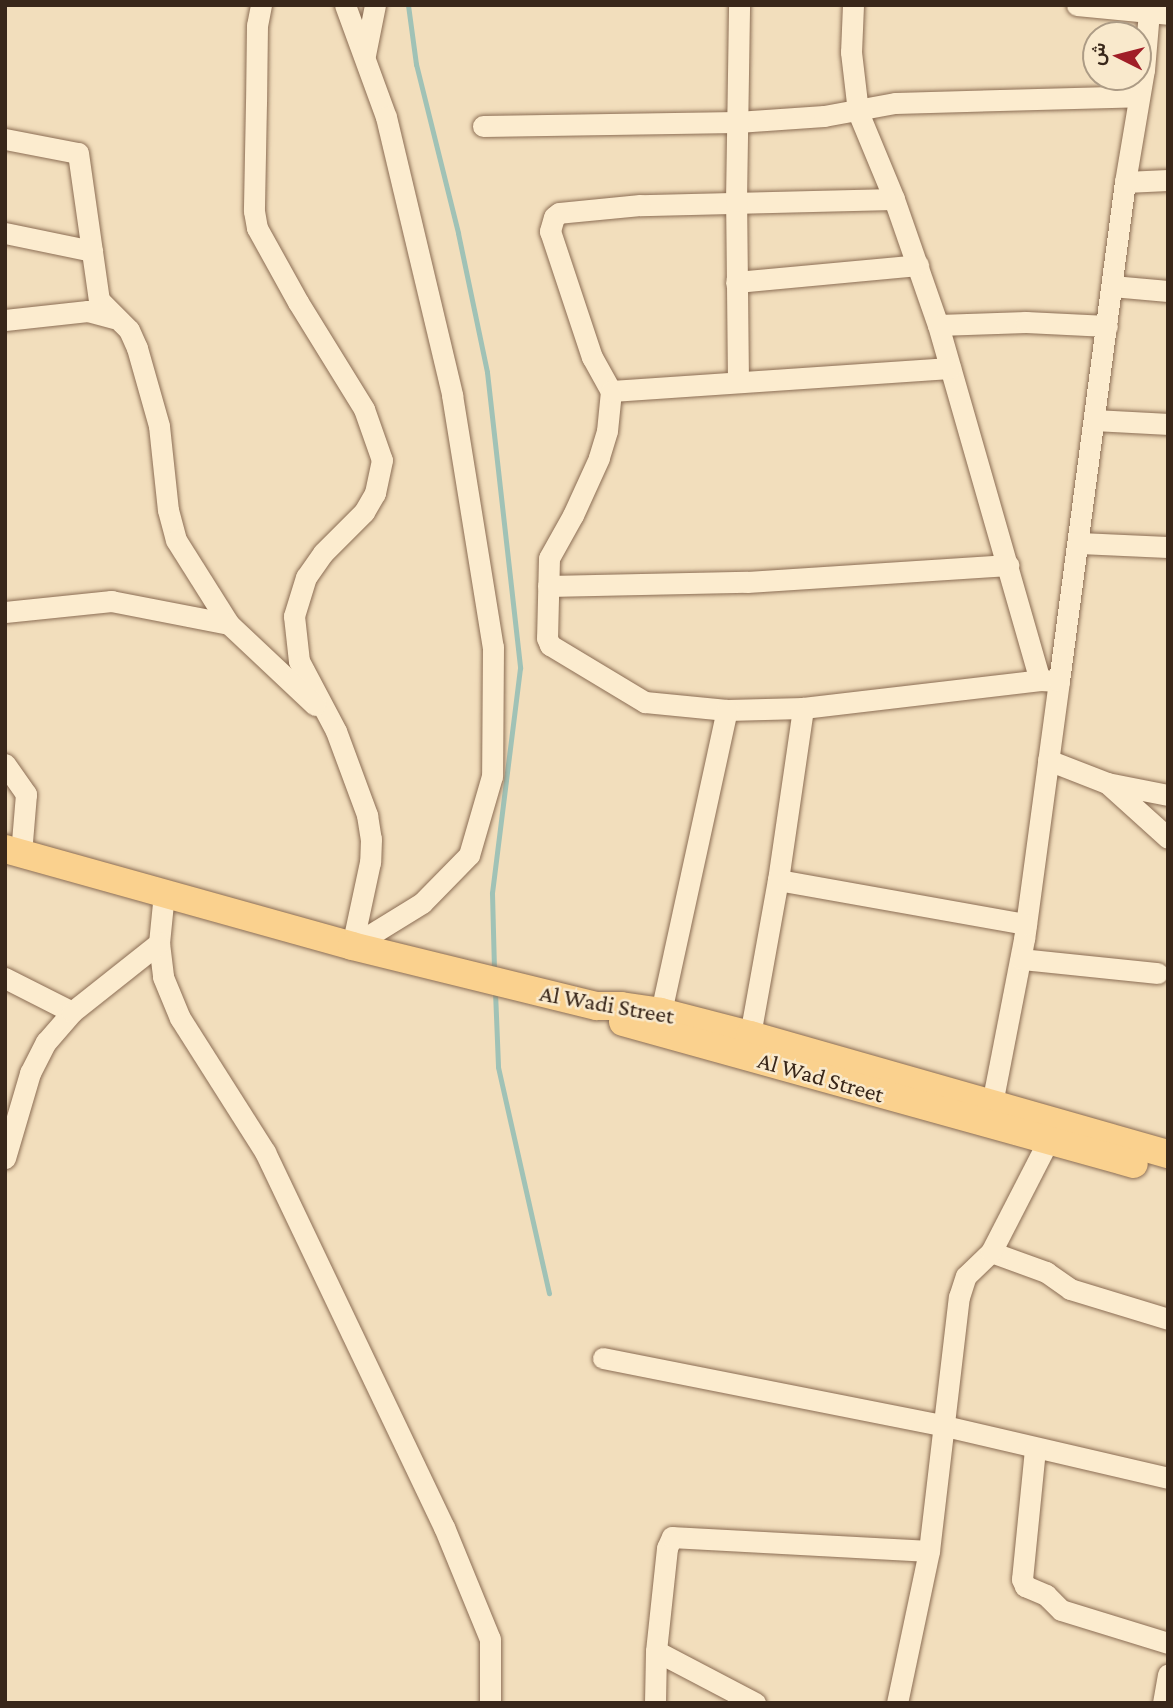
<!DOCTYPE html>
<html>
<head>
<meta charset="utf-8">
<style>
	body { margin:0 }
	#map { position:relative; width:1173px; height:1708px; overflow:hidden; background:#f2debc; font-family:"Crimson Pro",Vazirmatn,serif }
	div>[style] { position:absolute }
	.stream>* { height:5px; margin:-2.5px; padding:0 2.5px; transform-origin:2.5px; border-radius:2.5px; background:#a0c2b6 }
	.roads { filter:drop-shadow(0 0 2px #8b6d54) drop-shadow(0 0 2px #8b6d54) }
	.minor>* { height:21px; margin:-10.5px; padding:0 10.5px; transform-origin:10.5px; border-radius:10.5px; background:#fceccf }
	.major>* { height:28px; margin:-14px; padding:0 14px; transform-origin:14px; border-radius:14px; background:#fad18e }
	span { translate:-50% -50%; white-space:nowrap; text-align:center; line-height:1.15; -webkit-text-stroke:5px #f9e9cc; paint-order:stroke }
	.street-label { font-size:24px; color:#39271a }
	.frame { position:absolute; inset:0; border:7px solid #39271a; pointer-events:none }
	.north { position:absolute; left:1082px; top:21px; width:70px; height:70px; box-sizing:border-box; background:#f9e9cc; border:2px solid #ac9b85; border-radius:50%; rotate:276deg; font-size:19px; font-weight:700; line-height:28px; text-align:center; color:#39271a }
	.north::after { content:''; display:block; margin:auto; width:24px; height:32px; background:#a01e27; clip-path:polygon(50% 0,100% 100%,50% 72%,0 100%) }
</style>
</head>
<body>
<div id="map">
	<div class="stream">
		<div style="left:408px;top:5px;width:60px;rotate:82.3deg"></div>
		<div style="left:416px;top:64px;width:174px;rotate:76deg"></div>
		<div style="left:458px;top:233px;width:142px;rotate:78.2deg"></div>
		<div style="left:487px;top:372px;width:298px;rotate:83.6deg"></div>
		<div style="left:520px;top:668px;width:227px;rotate:97.1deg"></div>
		<div style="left:492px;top:893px;width:77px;rotate:88.5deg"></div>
		<div style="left:495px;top:991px;width:76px;rotate:87.7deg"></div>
		<div style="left:498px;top:1067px;width:232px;rotate:77.3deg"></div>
	</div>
	<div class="roads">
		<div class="minor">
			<div style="left:261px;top:5px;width:20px;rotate:101deg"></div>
			<div style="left:257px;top:25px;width:77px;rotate:90.7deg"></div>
			<div style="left:256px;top:102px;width:109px;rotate:91.1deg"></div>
			<div style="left:254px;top:211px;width:17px;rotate:80deg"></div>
			<div style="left:257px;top:228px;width:85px;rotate:61deg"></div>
			<div style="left:298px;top:302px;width:126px;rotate:58.3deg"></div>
			<div style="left:364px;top:409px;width:54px;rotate:70.6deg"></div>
			<div style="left:382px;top:460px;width:34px;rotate:102deg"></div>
			<div style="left:375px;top:493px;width:22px;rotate:120deg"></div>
			<div style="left:364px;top:512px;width:58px;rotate:135deg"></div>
			<div style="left:323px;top:553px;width:29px;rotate:125deg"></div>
			<div style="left:306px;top:577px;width:41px;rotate:107.1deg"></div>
			<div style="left:294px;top:616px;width:45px;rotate:83.7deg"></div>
			<div style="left:299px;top:661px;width:79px;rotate:62.1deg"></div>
			<div style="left:336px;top:731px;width:90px;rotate:69.7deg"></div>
			<div style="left:367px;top:815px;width:24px;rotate:81deg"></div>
			<div style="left:371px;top:839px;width:23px;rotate:92deg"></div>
			<div style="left:370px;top:862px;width:86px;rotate:102.1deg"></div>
			<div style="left:345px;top:5px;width:119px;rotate:69.9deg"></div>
			<div style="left:386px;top:117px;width:286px;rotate:76.6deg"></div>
			<div style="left:452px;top:395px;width:255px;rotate:80.8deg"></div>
			<div style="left:493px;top:647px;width:129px;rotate:90.4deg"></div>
			<div style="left:492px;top:776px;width:82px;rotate:106.2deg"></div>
			<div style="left:469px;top:855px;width:67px;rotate:134.4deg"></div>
			<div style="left:422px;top:903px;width:82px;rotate:148.4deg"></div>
			<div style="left:853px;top:5px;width:47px;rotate:92.4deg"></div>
			<div style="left:851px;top:52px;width:60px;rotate:83.3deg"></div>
			<div style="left:858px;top:112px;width:94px;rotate:67.5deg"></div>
			<div style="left:894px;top:199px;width:133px;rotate:70.8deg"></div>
			<div style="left:938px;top:325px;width:369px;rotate:74deg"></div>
			<div style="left:1040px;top:680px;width:19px;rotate:3deg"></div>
			<div style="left:1059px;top:681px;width:260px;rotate:97.7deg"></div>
			<div style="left:1024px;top:939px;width:167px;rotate:101deg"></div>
			<div style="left:1077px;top:5px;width:91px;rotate:5.6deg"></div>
			<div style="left:365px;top:55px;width:51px;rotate:-78.7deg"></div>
			<div style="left:483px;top:126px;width:254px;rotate:-0.9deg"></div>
			<div style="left:737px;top:122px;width:87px;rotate:-3.9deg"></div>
			<div style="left:824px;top:116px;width:72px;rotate:-10.4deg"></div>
			<div style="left:895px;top:103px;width:244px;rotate:-1.6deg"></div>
			<div style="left:5px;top:139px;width:74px;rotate:10.9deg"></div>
			<div style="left:78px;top:153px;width:148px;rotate:81.9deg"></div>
			<div style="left:99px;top:300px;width:42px;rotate:45deg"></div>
			<div style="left:129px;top:330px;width:20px;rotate:66deg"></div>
			<div style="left:137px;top:348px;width:81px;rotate:74.2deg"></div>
			<div style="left:159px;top:426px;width:84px;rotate:83.9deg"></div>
			<div style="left:168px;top:510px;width:31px;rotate:75deg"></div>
			<div style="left:176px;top:540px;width:99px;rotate:57.8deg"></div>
			<div style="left:229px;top:624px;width:118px;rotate:43.3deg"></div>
			<div style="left:1125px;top:182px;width:43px;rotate:-2.7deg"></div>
			<div style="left:894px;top:199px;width:254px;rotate:178.6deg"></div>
			<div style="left:640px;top:205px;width:81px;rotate:174.4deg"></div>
			<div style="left:559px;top:213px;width:6px;rotate:141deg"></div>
			<div style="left:554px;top:217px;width:15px;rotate:106deg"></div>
			<div style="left:550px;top:231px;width:133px;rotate:71.6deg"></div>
			<div style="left:592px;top:357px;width:39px;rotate:61deg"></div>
			<div style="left:611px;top:391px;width:40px;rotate:95.7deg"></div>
			<div style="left:607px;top:431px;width:28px;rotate:107deg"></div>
			<div style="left:599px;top:458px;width:63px;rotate:114.5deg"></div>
			<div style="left:573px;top:515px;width:49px;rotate:119.2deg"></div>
			<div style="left:549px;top:558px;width:80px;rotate:91.4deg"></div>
			<div style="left:547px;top:638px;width:8px;rotate:67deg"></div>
			<div style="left:550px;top:645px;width:111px;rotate:31deg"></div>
			<div style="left:645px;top:702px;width:82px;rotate:5.6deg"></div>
			<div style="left:727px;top:710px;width:76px;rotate:-1.5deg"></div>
			<div style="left:803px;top:708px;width:239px;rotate:-6.7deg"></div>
			<div style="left:5px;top:233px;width:89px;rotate:11.7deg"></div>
			<div style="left:736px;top:282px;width:183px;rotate:-5.3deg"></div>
			<div style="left:1112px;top:286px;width:56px;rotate:5.1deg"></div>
			<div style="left:5px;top:320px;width:83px;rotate:-6.2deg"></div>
			<div style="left:88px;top:311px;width:27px;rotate:15deg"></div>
			<div style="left:938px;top:325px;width:88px;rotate:-2deg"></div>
			<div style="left:1026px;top:322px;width:81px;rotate:2.8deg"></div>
			<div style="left:738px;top:382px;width:181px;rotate:-90.6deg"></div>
			<div style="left:736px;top:201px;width:196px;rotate:-89.1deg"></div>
			<div style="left:611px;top:391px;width:340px;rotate:-3.9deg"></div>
			<div style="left:1095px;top:420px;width:73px;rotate:3.1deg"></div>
			<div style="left:1079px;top:543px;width:89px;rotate:2.6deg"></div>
			<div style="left:548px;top:586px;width:199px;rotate:-1.2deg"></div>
			<div style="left:747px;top:582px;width:262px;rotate:-3.7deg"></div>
			<div style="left:5px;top:612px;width:107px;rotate:-5.9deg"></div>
			<div style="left:111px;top:601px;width:120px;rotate:11deg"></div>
			<div style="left:1059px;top:681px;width:503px;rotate:-82.47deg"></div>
			<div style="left:1125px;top:182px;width:114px;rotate:-80.4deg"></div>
			<div style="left:1144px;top:70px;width:58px;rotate:-85.1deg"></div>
			<div style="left:1048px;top:760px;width:63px;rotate:21.3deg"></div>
			<div style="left:1107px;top:783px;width:62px;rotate:11.1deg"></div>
			<div style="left:5px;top:764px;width:37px;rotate:55deg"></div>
			<div style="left:26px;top:794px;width:60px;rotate:94.8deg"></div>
			<div style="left:1107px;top:783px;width:82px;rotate:42deg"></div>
			<div style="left:778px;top:880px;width:252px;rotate:10.1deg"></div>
			<div style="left:164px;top:893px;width:50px;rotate:95.7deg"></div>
			<div style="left:159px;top:943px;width:34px;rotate:83deg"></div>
			<div style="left:163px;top:977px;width:44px;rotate:67.5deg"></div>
			<div style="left:180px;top:1018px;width:159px;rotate:57.6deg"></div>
			<div style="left:265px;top:1152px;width:416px;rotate:64.5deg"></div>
			<div style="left:444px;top:1527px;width:121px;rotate:67.7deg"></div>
			<div style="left:490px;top:1639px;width:64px;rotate:90deg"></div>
			<div style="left:1021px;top:959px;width:137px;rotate:5.9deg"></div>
			<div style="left:5px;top:978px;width:75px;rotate:26.9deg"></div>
			<div style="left:661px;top:1012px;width:309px;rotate:-77.7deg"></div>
			<div style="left:750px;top:1035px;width:158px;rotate:-79.8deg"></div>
			<div style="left:778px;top:880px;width:174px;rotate:-81.7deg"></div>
			<div style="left:5px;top:1158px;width:89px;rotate:-73.6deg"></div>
			<div style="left:30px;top:1073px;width:35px;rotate:-63deg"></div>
			<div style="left:46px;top:1042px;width:40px;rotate:-49deg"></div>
			<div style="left:72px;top:1012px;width:111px;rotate:-38.4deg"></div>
			<div style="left:991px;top:1252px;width:59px;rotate:20deg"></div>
			<div style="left:1046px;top:1272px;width:29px;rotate:35deg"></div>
			<div style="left:1070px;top:1289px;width:102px;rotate:17deg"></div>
			<div style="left:603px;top:1358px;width:349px;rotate:11.2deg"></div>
			<div style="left:945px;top:1426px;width:229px;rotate:13.1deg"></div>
			<div style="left:1035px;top:1449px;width:131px;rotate:95.7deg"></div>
			<div style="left:1022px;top:1579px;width:8px;rotate:67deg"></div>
			<div style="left:1025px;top:1586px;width:23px;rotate:23deg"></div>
			<div style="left:1046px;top:1595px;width:21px;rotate:45deg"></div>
			<div style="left:1061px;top:1610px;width:112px;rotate:17.1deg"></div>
			<div style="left:656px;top:1651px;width:112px;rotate:27.7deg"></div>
			<div style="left:655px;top:1703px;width:52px;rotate:-88.9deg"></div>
			<div style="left:656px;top:1651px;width:104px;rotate:-83.9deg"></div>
			<div style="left:667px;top:1548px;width:12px;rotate:-66deg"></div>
			<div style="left:672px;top:1537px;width:257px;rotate:3.1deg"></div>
			<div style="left:897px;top:1703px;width:155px;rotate:-78.1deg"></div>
			<div style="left:929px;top:1551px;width:256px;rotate:-83.3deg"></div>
			<div style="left:959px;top:1297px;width:22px;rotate:-72deg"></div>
			<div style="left:966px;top:1276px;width:35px;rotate:-44deg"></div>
			<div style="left:991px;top:1252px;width:125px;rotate:-62.8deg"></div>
			<div style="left:1163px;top:1703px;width:29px;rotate:-80deg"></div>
		</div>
		<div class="major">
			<div style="left:5px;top:849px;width:360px;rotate:15.6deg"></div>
			<div style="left:352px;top:946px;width:252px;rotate:13.8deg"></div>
			<div style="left:597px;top:1006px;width:24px"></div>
			<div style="left:621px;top:1006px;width:40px;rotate:8.5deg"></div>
			<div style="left:661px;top:1012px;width:92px;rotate:14.5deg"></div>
			<div style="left:750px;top:1035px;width:435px;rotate:15.9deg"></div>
			<div style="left:623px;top:1022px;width:530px;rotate:15.53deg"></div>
		</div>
	</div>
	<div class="street-label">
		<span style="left:607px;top:1004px;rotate:10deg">Al Wadi Street</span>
		<span style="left:821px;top:1077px;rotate:16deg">Al Wad Street</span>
	</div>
	<div class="frame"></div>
	<div class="north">ش</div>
</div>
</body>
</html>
